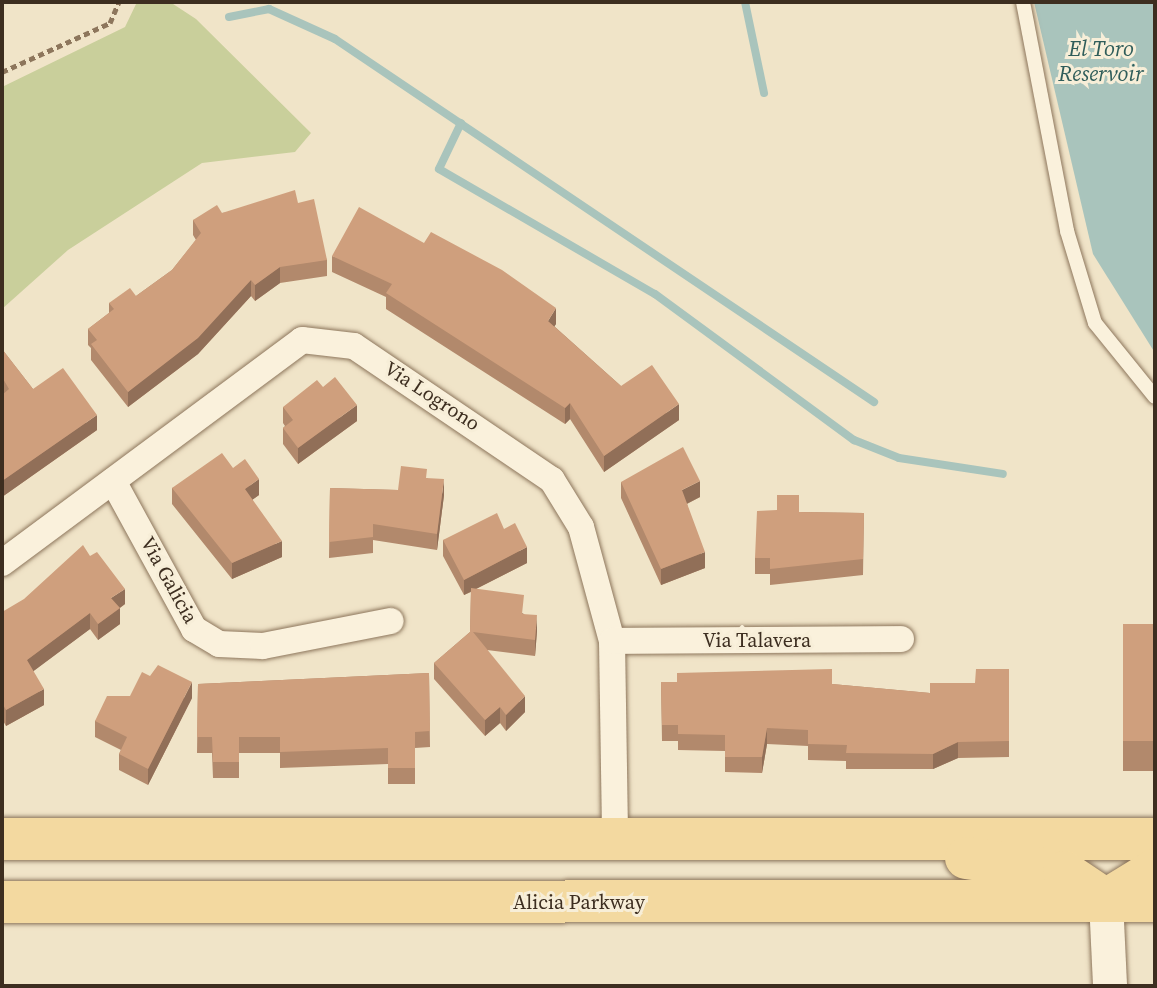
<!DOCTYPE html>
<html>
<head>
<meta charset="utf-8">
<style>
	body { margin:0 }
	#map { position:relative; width:1157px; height:988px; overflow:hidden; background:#f0e4c8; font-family:"Source Serif 4",serif }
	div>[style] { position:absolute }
	.green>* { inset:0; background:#c9cf9b }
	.water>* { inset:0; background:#a9c4bc }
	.stream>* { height:8px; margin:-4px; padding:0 4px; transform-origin:4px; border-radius:4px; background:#a9c4bc }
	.path>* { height:5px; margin-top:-2.5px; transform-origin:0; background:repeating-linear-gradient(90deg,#8d765c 0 6px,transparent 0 10px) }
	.roads { filter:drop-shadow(0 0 2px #8d765c) drop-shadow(0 0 2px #8d765c) }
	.service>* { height:14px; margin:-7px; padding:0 7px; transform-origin:7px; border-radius:7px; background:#faf1dc }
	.minor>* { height:26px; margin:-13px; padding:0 13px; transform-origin:13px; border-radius:13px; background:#faf1dc }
	.tertiary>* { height:34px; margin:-17px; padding:0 17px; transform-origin:17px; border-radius:17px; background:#faf1dc }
	.primary>* { height:42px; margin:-21px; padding:0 21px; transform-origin:21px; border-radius:21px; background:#f3d9a0 }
	.wall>* { inset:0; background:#b2896c; transform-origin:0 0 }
	.shaded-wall>* { inset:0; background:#916f58 }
	.building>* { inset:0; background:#cf9f7d; transform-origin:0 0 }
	span { translate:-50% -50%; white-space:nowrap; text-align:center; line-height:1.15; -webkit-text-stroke:6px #f7eed8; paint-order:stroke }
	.street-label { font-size:20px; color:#3d2e20 }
	.water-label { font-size:22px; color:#2f5d5a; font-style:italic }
	.frame { position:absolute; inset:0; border:4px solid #3d2e20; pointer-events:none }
</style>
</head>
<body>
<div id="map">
	<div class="green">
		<div style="clip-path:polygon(137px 2px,170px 2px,196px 19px,311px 133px,295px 152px,202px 163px,68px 250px,2px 309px,2px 87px,125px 27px)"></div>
	</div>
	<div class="water">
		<div style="clip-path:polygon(1034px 2px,1155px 2px,1155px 353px,1093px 254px)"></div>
	</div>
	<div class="stream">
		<div style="left:745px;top:2px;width:93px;rotate:78.2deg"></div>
		<div style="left:229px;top:17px;width:41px;rotate:-11.3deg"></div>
		<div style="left:269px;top:9px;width:72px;rotate:24.4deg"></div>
		<div style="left:335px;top:39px;width:650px;rotate:33.96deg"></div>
		<div style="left:461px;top:123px;width:51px;rotate:115.6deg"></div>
		<div style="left:439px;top:169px;width:250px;rotate:30.1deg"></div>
		<div style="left:655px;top:294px;width:247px;rotate:36.3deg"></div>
		<div style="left:854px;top:440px;width:48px;rotate:21.8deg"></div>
		<div style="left:899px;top:458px;width:105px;rotate:8.7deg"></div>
	</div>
	<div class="path">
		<div style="left:2px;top:72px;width:119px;rotate:-24.4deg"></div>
		<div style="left:110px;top:23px;width:23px;rotate:-67deg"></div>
	</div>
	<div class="roads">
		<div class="service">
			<div style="left:1023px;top:2px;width:233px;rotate:79.1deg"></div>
			<div style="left:1067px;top:231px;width:96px;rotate:73.1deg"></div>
			<div style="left:1095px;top:323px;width:95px;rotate:51deg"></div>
		</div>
		<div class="minor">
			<div style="left:113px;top:481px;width:169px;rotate:61.3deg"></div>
			<div style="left:194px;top:629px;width:29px;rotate:31deg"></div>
			<div style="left:219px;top:644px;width:44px;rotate:2.6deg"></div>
			<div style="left:263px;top:646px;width:130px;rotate:-11.1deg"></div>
			<div style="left:2px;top:563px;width:374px;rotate:-36.6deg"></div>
			<div style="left:302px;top:340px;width:52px;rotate:6.6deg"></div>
			<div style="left:354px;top:346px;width:239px;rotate:34.1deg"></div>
			<div style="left:552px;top:480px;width:55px;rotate:58.3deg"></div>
			<div style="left:581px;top:527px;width:118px;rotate:74.8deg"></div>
			<div style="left:612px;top:641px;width:198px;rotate:89.1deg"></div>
			<div style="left:612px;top:641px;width:289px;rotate:-0.4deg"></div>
		</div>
		<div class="tertiary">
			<div style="left:1106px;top:900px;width:86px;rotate:87.3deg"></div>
		</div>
		<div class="primary">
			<div style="left:2px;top:839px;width:1153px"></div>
			<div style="left:966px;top:858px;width:99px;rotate:8.1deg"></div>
			<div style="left:1064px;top:872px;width:50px;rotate:33.7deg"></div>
			<div style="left:1106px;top:900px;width:57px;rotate:-31.5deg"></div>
			<div style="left:2px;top:902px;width:1153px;rotate:-0.05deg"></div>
		</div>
	</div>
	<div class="wall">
		<div style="clip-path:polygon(298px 203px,327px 260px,327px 276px,280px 283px,255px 301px,251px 296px,198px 354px,128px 407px,91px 360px,91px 348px,88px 345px,88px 329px,109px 313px,109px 303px,136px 296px,172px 270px,196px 240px,193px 235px,193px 220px,222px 213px)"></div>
		<div style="clip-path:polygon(332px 256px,556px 324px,554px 326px,621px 386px,679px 420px,604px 472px,570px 419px,565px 424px,386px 309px,386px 297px,332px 272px)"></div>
		<div style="clip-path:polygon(2px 349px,33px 389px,97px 430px,2px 497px)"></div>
		<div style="clip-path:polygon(283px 407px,357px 421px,298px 464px,283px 444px,283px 428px,285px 426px,283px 423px)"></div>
		<div style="clip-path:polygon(233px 468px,259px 495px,252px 500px,282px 557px,232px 579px,172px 504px,172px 488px)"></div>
		<div style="clip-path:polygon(427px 478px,444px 495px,437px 550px,373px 540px,373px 553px,329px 558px,330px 488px,398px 490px)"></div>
		<div style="clip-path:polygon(621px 482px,700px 497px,687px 504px,705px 568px,661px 585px,621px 498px)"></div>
		<div style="clip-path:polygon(799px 512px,864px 513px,863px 575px,770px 585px,770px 574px,755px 574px,755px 558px)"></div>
		<div style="clip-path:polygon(504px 529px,527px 563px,476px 589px,524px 614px,537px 631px,535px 656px,487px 650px,525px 712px,506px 731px,500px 723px,485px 736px,434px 679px,434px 663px,470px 632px,471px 592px,464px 595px,443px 556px,443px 540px)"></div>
		<div style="clip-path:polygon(125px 604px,120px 608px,120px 624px,98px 640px,90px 629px,33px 671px,44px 705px,6px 726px,2px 719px,2px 612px)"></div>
		<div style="left:1123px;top:624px;width:32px;height:147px"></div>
		<div style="clip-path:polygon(1009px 669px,1009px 757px,958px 758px,933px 769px,846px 769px,846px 761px,808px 760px,808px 746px,767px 744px,762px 773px,725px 772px,725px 751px,678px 750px,678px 741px,662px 741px,661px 682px,832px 684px,930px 693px,975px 683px)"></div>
		<div style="clip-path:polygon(429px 673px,430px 747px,415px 748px,415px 784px,388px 784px,388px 764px,280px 768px,280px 753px,239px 753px,239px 778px,213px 778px,212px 753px,197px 753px,198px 684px)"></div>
		<div style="clip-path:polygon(130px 696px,192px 698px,148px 785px,119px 770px,119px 754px,121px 750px,95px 737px,95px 721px)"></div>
	</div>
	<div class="shaded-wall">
		<div style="clip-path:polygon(280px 267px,280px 283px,255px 301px,255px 285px)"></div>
		<div style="clip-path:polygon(251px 280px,251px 296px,198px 354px,128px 407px,128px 392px)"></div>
		<div style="clip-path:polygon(556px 308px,556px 324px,548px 337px,548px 321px)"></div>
		<div style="clip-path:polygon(570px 403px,570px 419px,565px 424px,565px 408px)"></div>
		<div style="clip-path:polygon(679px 404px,679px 420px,604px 472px,604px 456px)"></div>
		<div style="clip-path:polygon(357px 405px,357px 421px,298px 464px,298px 448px)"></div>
		<div style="clip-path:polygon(97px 415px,97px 430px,2px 497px,2px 481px)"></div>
		<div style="clip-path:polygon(259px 479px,259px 495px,245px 505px,245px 489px)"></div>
		<div style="clip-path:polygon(444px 479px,444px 495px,437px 550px,437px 534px)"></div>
		<div style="clip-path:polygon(700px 481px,700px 497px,682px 506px,682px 490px)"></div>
		<div style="clip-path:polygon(282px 541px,282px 557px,232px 579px,232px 563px)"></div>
		<div style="clip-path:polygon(527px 547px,527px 563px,464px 595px,464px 580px)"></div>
		<div style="clip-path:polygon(705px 552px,705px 568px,661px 585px,661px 569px)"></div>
		<div style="clip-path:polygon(125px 589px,125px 604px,111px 614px,111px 598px)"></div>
		<div style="clip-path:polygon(120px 608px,120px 624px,98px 640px,98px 624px)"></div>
		<div style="clip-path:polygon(90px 613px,90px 629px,27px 676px,27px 660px)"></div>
		<div style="clip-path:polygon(537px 615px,537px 631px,535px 656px,535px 640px)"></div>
		<div style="clip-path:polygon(192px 682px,192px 698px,148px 785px,148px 769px)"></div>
		<div style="clip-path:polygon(44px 689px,44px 705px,6px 726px,6px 710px)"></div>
		<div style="clip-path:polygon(525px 696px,525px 712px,506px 731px,506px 715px)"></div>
		<div style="clip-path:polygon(500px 707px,500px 723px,485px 736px,485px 720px)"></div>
		<div style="clip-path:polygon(767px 728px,767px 744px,762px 773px,762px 757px)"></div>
		<div style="clip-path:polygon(958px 742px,958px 758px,933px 769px,933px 754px)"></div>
	</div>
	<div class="building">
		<div style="clip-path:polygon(295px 190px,298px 203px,314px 199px,327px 260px,280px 267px,255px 285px,251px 280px,198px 338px,128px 392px,91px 344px,97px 340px,88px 329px,114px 309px,109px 303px,130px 288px,136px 296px,172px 270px,201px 233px,193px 220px,217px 205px,222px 213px)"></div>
		<div style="clip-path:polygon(359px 207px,424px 243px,431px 232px,502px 270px,556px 308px,548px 321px,621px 386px,652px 365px,679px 404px,604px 456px,570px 403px,565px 408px,386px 293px,392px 284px,332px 256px)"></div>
		<div style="clip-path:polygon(2px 349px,33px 389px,63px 368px,97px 415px,2px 481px,2px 395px,9px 389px,2px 377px)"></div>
		<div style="clip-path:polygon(335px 377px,357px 405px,298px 448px,283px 428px,293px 420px,283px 407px,317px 380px,323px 387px)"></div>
		<div style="clip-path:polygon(683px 447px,700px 481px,682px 490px,705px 552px,661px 569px,621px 482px)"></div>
		<div style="clip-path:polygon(222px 453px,233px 468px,245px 459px,259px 479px,245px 489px,282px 541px,232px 563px,172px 488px)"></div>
		<div style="clip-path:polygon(401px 466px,427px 469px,426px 478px,444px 479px,437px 534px,373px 524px,373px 537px,329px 542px,330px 488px,398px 490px)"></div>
		<div style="clip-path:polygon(777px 495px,799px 495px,799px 512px,864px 513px,863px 559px,770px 569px,770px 558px,755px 558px,757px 511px,777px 510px)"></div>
		<div style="clip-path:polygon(497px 513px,504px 529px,515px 523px,527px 547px,464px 580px,443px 540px)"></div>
		<div style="clip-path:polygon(83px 545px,90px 556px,97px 552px,125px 589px,111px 598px,120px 608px,98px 624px,90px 613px,27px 660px,44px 689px,6px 710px,2px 703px,2px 612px,24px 599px)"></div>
		<div style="clip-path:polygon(471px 588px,524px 595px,522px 614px,537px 615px,535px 640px,473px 632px,525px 696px,506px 715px,500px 707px,485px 720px,434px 663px,470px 632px)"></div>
		<div style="left:1123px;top:624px;width:32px;height:117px"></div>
		<div style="clip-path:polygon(158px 665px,192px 682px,148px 769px,119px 754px,127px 737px,95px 721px,107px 696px,130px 696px,142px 672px,150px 676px)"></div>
		<div style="clip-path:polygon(832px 669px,832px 684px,930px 693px,930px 683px,975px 683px,976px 669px,1009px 669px,1009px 741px,958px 742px,933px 754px,846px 753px,847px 745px,808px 744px,808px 730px,767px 728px,762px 757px,725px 757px,725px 735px,678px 734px,678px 725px,662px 725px,661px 682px,677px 682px,677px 673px)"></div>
		<div style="clip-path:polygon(429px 673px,430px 731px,415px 732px,415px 768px,388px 768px,388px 748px,280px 752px,280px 737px,239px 737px,239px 762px,213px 762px,212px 737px,197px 737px,198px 684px)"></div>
		<div style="clip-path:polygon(203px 984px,203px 986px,169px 986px)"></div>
	</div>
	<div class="street-label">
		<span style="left:432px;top:396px;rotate:33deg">Via Logrono</span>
		<span style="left:169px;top:580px;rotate:61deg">Via Galicia</span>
		<span style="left:757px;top:640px">Via Talavera</span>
		<span style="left:579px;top:902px">Alicia Parkway</span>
	</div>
	<div class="water-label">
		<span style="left:1101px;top:61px">El Toro<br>Reservoir</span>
	</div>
	<div class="frame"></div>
</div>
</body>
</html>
